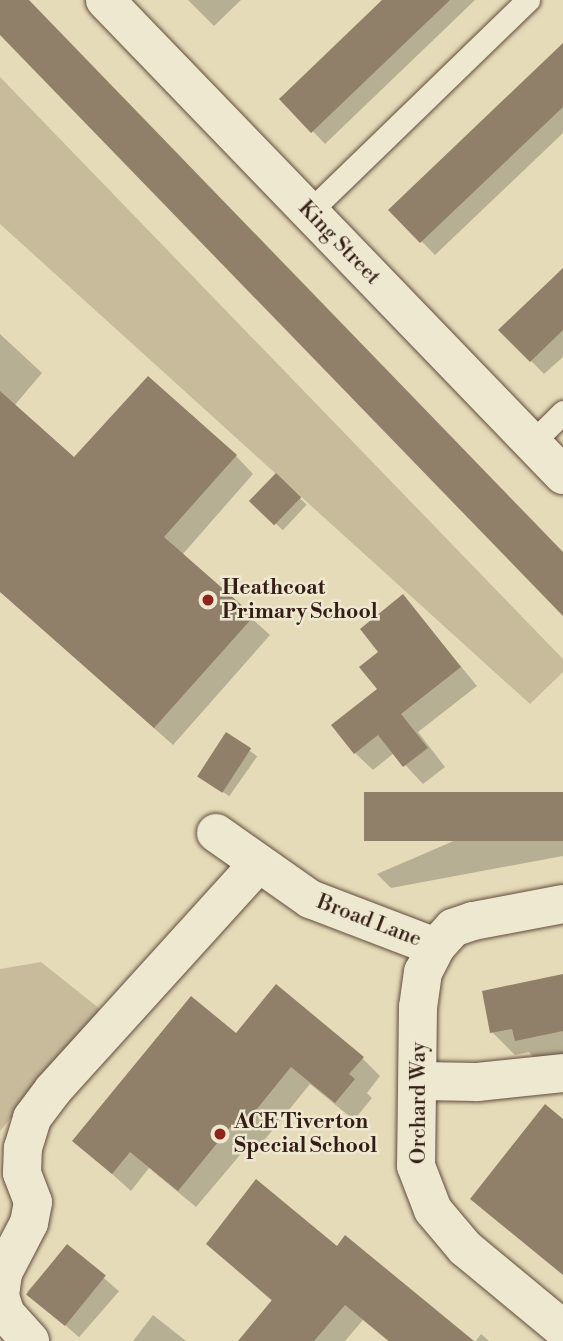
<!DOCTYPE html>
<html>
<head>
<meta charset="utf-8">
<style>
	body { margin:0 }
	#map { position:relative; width:563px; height:1341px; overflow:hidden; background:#e5dbb8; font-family:"Libre Bodoni",serif }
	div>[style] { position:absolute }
	.green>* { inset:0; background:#c7bb9c }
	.shadow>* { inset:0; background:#0003; transform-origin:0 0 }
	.building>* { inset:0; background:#908069; transform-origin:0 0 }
	.roads { filter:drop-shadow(0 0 2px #604c3d) drop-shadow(0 0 2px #604c3d) }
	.service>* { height:23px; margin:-11.5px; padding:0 11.5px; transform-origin:11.5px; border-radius:11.5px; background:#eee8d1 }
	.minor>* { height:38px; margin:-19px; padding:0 19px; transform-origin:19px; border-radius:19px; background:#eee8d1 }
	.dots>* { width:19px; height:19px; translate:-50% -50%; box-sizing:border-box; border:4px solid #eee8d1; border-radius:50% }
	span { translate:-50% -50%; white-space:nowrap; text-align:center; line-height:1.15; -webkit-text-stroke:5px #eee8d1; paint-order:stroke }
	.street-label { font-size:21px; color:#341d14 }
	.poi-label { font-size:21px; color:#341d14; font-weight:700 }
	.left { translate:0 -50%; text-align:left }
</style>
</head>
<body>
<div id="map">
	<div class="green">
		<div style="clip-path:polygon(0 77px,563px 659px,563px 672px,530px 704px,0 224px)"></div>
		<div style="clip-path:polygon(41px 962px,100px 1009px,0 1131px,0 969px)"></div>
	</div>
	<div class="shadow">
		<div style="clip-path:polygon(188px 0,241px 0,214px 26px)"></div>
		<div style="clip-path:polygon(385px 0,475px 0,325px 144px,282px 99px)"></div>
		<div style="clip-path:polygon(563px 45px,563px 133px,435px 255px,391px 210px)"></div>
		<div style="clip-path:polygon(563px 269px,563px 357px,544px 374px,501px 330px)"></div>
		<div style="clip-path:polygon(0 334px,42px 373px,14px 406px,75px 460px,236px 456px,253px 474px,182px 555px,270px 635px,173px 745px,0 591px)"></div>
		<div style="left:276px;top:476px;width:42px;height:35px;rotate:43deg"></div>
		<div style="clip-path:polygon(403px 596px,477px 686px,418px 732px,445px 767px,423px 784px,394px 753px,373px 770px,355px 753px,380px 690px,380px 652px)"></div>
		<div style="left:227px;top:735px;width:37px;height:49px;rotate:35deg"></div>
		<div style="clip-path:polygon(563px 794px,563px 856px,391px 888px,377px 874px)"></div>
		<div style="clip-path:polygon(563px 976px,563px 1058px,539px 1063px,529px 1052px,515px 1055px,492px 1032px)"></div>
		<div style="clip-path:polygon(236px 1036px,362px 1058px,380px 1076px,367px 1093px,372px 1098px,354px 1120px,310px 1084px,258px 1148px,251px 1142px,196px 1207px,149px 1168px,131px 1191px,74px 1140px)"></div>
		<div style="clip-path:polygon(208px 1244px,337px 1248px,471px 1341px,388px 1341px,363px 1320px,345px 1341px,262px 1341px,273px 1302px)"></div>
		<div style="left:67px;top:1246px;width:69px;height:61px;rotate:41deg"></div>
		<div style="clip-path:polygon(153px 1315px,186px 1341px,133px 1341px)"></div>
		<div style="clip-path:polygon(481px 1334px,489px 1341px,476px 1341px)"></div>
	</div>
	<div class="building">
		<div style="clip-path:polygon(0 0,29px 0,563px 552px,563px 616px,0 35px)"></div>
		<div style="clip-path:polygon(382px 0,450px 0,311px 133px,279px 99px)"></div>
		<div style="clip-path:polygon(563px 43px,563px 107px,420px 243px,388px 210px)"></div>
		<div style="clip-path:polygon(563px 268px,563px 330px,530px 362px,498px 330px)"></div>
		<div style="clip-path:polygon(148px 376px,237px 455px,164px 537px,254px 616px,154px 728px,0 592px,0 391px,74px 457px)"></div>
		<div style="left:276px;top:473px;width:35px;height:39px;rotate:44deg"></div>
		<div style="clip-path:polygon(403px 594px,461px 667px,401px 714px,428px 748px,403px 767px,378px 735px,354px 754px,331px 725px,377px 689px,359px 667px,378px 652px,360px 629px)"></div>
		<div style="left:226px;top:732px;width:30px;height:53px;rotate:33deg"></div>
		<div style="left:563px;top:792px;width:49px;height:199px;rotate:90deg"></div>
		<div style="clip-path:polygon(563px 974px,563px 1031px,515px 1041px,512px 1029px,490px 1033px,482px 991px)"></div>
		<div style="clip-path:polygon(276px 984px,364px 1057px,349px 1074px,355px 1079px,335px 1103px,291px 1067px,239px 1131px,232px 1125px,178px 1191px,130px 1152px,112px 1174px,72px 1141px,191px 996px,236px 1033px)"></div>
		<div style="clip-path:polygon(545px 1104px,563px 1119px,563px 1275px,470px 1199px)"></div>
		<div style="clip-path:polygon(256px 1179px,337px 1246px,345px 1235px,474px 1341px,389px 1341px,345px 1305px,314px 1341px,238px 1341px,272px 1300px,206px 1244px)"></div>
		<div style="left:67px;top:1244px;width:50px;height:65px;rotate:39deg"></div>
	</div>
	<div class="roads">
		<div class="service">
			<div style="left:309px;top:212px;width:305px;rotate:-44.1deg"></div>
			<div style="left:532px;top:443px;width:44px;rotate:-45deg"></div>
		</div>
		<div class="minor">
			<div style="left:105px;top:0;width:660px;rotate:46.04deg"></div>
			<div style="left:216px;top:833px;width:115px;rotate:35.1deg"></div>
			<div style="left:310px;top:899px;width:135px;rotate:20.9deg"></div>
			<div style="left:563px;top:904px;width:92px;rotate:169.3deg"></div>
			<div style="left:473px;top:921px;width:21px;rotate:161deg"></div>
			<div style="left:453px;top:928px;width:25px;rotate:132deg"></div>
			<div style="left:436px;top:947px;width:28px;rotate:117deg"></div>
			<div style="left:423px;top:972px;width:35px;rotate:98deg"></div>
			<div style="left:418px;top:1007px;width:159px;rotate:90.7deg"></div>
			<div style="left:416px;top:1166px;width:47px;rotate:68.9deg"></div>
			<div style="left:433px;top:1210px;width:50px;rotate:49.9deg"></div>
			<div style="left:465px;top:1248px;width:127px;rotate:39.6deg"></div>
			<div style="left:420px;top:1081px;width:57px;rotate:1deg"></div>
			<div style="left:477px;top:1082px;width:86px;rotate:-6deg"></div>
			<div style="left:0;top:1295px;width:22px;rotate:-82deg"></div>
			<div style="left:3px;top:1273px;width:56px;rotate:-62.5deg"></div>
			<div style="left:29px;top:1223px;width:21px;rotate:-79deg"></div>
			<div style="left:33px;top:1202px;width:31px;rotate:-111deg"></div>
			<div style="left:22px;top:1173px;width:25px;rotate:-88deg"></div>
			<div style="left:23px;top:1148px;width:31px;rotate:-73deg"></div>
			<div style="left:32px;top:1118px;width:35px;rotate:-53deg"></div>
			<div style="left:53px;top:1090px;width:304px;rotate:-47.8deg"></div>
			<div style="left:0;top:1296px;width:19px;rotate:72deg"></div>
			<div style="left:6px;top:1314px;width:36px;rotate:48deg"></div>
		</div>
	</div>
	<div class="dots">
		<div style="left:208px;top:600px;background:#8f2418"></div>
		<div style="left:220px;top:1134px;background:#8f2418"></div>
	</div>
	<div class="street-label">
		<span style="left:339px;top:243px;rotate:46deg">King Street</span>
		<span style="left:369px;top:921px;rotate:21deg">Broad Lane</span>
		<span style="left:419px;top:1103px;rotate:-90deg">Orchard Way</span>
	</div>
	<div class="poi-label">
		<span class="left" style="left:222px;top:600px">Heathcoat<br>Primary School</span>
		<span class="left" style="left:234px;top:1134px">ACE Tiverton<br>Special School</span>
	</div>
</div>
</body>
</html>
